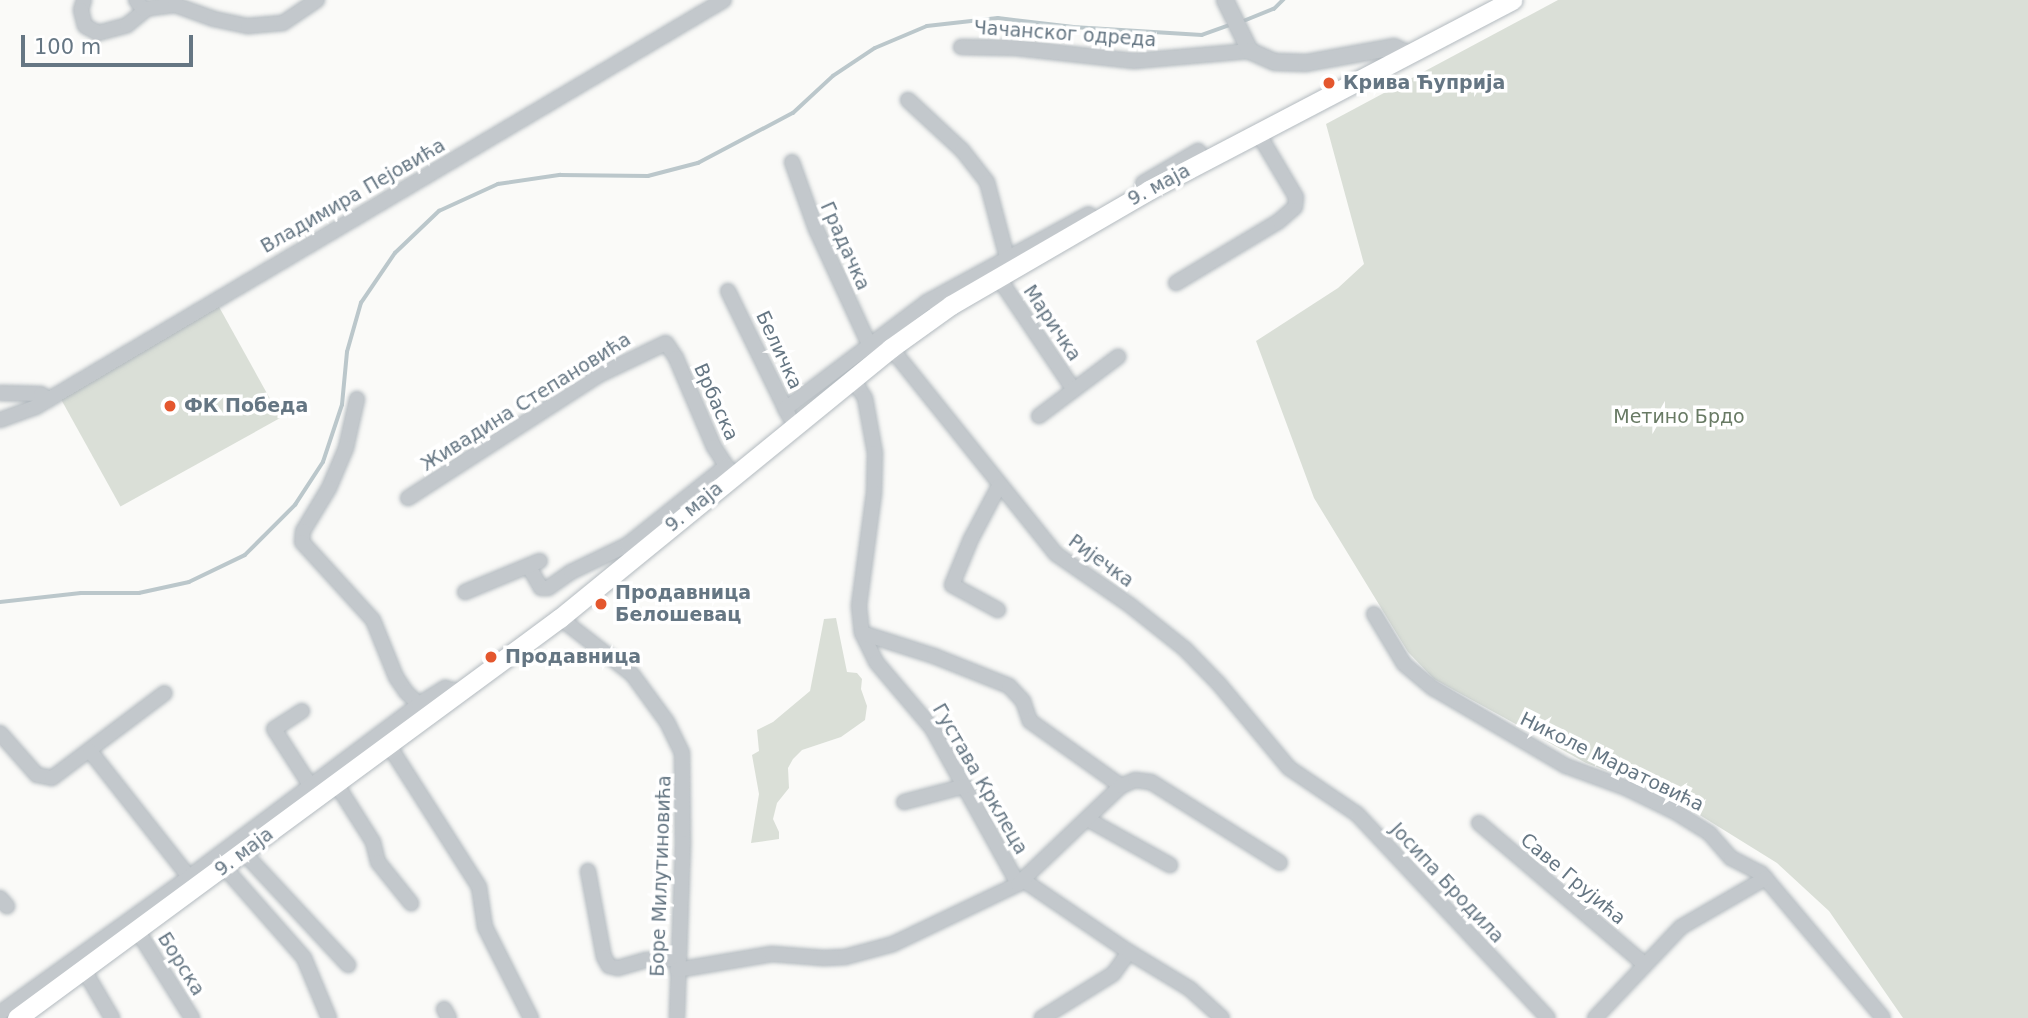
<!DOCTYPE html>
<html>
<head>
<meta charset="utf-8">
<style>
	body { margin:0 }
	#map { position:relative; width:2028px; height:1018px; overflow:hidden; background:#fafaf8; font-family:"DejaVu Sans",sans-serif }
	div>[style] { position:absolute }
	.green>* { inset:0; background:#dadfd7; transform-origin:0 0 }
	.stream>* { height:3.5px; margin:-1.75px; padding:0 1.75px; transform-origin:1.75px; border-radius:1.75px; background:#bbc7cb }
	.roads { filter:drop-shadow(0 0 2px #b3babf) drop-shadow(0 0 2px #b3babf) }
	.minor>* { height:14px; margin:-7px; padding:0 7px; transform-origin:7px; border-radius:7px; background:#c3c8cc }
	.tertiary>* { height:16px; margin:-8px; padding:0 8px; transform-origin:8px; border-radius:8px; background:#c3c8cc }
	.secondary>* { height:19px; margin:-9.5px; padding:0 9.5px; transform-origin:9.5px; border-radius:9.5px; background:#fff }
	.dots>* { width:19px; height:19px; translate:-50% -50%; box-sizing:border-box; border:4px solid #fff; border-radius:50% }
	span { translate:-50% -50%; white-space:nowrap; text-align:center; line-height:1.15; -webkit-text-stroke:7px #fff; paint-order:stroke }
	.street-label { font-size:19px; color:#657683 }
	.poi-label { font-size:19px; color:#657683; font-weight:700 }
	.left { translate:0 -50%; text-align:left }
	.park-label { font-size:19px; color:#687a64 }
	.scale { position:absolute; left:21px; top:35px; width:172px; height:32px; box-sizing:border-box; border:4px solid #657683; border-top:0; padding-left:9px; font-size:21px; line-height:24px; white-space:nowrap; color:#657683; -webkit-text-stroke:5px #fff; paint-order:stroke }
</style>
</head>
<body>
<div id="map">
	<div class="green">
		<div style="clip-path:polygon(1558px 0,2028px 0,2028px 1018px,1903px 1018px,1829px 911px,1777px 863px,1661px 791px,1586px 763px,1434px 679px,1408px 652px,1314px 498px,1256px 341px,1338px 288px,1364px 264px,1326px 124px)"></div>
		<div style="left:218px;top:305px;width:129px;height:183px;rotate:61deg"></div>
		<div style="clip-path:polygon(836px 618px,847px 672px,857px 673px,862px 679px,861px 689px,867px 706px,865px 720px,841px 737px,802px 750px,793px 759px,788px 768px,789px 788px,777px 803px,773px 819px,779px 832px,779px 839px,751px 843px,759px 794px,752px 755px,759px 751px,757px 730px,773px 722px,810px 691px,824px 619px)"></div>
	</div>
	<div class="stream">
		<div style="left:1241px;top:22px;width:35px;rotate:-22deg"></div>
		<div style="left:1274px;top:9px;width:13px;rotate:-45deg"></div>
		<div style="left:0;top:602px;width:81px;rotate:-6.3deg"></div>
		<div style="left:81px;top:593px;width:58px"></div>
		<div style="left:139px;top:593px;width:51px;rotate:-12.4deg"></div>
		<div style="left:189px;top:582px;width:62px;rotate:-25.7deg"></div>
		<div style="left:245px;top:555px;width:71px;rotate:-45deg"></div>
		<div style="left:295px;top:505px;width:51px;rotate:-56.9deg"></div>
		<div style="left:323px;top:462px;width:60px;rotate:-71.6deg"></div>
		<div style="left:342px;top:405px;width:53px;rotate:-84.6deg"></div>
		<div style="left:347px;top:352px;width:51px;rotate:-74.1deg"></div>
		<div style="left:361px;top:303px;width:60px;rotate:-55.8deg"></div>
		<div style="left:395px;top:253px;width:61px;rotate:-43.7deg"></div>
		<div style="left:439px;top:211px;width:65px;rotate:-24.6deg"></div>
		<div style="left:498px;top:184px;width:63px;rotate:-8.3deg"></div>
		<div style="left:560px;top:175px;width:88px;rotate:0.7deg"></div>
		<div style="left:648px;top:176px;width:52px;rotate:-14.6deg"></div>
		<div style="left:698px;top:163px;width:107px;rotate:-27.8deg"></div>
		<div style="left:793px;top:113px;width:54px;rotate:-42.8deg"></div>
		<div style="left:833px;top:76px;width:50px;rotate:-33.7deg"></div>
		<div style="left:875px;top:48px;width:56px;rotate:-22.9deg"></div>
		<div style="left:927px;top:26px;width:71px;rotate:-6.4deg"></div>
		<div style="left:998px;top:18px;width:76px;rotate:6.8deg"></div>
		<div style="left:1073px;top:27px;width:129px;rotate:3.5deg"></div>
		<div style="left:1202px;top:35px;width:33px;rotate:-20deg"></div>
	</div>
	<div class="roads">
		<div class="minor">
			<div style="left:84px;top:0;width:10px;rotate:107deg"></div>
			<div style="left:81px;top:10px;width:16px;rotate:76deg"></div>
			<div style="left:85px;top:26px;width:15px;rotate:28deg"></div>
			<div style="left:98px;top:33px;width:30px;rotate:-15deg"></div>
			<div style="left:127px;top:25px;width:26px;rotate:-39deg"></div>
			<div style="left:136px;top:0;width:11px;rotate:52deg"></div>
			<div style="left:143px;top:9px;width:32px;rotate:-7deg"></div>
			<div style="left:175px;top:5px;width:41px;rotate:19.7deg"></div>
			<div style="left:214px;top:19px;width:35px;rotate:12deg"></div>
			<div style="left:248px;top:26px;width:35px;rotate:-5deg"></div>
			<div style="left:283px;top:23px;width:41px;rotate:-34.1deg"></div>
			<div style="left:961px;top:47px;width:55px;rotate:1deg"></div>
			<div style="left:1016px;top:48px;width:119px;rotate:6.3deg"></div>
			<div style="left:1134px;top:61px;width:116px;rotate:-4.9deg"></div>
			<div style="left:908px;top:100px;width:74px;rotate:42.8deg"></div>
			<div style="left:962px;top:150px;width:41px;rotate:52deg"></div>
			<div style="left:987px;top:182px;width:78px;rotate:75.1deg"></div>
			<div style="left:792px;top:162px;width:71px;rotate:70.3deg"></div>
			<div style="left:816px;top:229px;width:127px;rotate:65.3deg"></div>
			<div style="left:1143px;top:183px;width:64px;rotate:-30.2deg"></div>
			<div style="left:998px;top:277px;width:136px;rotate:56.1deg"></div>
			<div style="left:1176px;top:283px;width:120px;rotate:-31deg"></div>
			<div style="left:1279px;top:221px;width:21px;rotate:-41deg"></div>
			<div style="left:1295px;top:207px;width:10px;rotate:-84deg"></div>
			<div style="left:1296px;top:197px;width:74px;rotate:-120.7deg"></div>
			<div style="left:728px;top:291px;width:139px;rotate:64deg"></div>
			<div style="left:927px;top:302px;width:184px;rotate:-28.5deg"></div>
			<div style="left:891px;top:348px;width:264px;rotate:51.3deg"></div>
			<div style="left:1056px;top:554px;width:91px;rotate:34.7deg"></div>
			<div style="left:1131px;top:606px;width:69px;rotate:38.5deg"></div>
			<div style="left:1185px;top:649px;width:49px;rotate:45.8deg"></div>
			<div style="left:1219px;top:684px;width:109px;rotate:50.2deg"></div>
			<div style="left:1289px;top:768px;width:82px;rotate:34.1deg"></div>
			<div style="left:1357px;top:814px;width:279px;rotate:46.9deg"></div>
			<div style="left:853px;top:379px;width:22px;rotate:58deg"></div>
			<div style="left:865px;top:398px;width:56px;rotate:79.7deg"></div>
			<div style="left:875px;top:453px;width:40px;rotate:91.4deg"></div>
			<div style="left:874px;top:493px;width:114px;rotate:97.6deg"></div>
			<div style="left:859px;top:606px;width:27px;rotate:84deg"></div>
			<div style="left:862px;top:633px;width:32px;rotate:64deg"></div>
			<div style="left:876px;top:662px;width:87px;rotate:49.7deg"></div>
			<div style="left:932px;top:728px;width:178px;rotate:61.1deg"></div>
			<div style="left:0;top:393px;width:41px;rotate:1.4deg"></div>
			<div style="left:41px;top:394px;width:6px;rotate:39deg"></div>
			<div style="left:357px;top:399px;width:50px;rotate:102.7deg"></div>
			<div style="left:346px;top:448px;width:43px;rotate:113deg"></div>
			<div style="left:329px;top:488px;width:50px;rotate:121.2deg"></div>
			<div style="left:303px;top:531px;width:11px;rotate:95deg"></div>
			<div style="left:302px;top:542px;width:105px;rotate:47.7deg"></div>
			<div style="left:373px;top:620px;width:61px;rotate:68deg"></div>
			<div style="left:396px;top:677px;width:18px;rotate:56deg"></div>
			<div style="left:406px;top:692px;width:18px;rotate:43deg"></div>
			<div style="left:785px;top:409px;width:178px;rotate:-37deg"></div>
			<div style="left:927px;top:302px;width:9px"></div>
			<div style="left:1039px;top:416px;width:99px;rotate:-36.8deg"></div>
			<div style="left:0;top:420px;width:38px;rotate:-20deg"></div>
			<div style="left:36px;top:407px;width:799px;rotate:-30.61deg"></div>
			<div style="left:408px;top:498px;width:225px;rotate:-32.8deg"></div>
			<div style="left:597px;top:376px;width:76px;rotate:-25.6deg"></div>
			<div style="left:666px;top:343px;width:18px;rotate:56deg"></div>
			<div style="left:676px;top:358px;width:97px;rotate:66.9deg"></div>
			<div style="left:714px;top:447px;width:35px;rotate:57deg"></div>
			<div style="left:529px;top:567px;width:24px;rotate:60deg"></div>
			<div style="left:541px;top:588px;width:7px"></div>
			<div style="left:548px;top:588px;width:28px;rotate:-35deg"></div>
			<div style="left:571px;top:572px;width:62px;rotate:-25.7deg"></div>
			<div style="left:627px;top:545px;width:127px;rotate:-38.6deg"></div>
			<div style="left:465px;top:592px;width:81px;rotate:-22.5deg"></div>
			<div style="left:998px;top:610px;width:52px;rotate:-151.5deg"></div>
			<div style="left:952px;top:585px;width:50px;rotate:-67.6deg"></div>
			<div style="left:971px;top:539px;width:60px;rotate:-62.2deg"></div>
			<div style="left:1374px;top:614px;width:58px;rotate:59deg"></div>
			<div style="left:1404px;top:664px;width:38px;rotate:40deg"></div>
			<div style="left:1433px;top:688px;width:154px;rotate:30.4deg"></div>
			<div style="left:1566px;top:766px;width:64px;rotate:20.1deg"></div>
			<div style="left:1626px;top:788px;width:57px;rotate:26.1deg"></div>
			<div style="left:1677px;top:813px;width:39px;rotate:32deg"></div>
			<div style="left:1710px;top:834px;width:32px;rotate:49deg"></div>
			<div style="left:1731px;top:858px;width:34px;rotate:27deg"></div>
			<div style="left:1761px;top:873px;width:189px;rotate:49.9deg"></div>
			<div style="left:560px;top:618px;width:91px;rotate:37.9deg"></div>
			<div style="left:632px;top:674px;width:59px;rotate:53.9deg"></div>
			<div style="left:667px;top:722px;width:34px;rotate:64deg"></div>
			<div style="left:682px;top:753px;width:90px;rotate:89.4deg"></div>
			<div style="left:683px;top:843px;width:175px;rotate:92deg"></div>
			<div style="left:862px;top:633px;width:76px;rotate:17.7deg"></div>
			<div style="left:934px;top:656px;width:81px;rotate:21.8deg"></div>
			<div style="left:1009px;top:686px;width:21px;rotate:47deg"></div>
			<div style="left:1023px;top:701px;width:21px;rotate:71deg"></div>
			<div style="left:1030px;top:721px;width:112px;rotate:35.5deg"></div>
			<div style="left:302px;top:711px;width:33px;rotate:147deg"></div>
			<div style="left:274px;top:729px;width:74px;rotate:57.2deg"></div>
			<div style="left:0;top:733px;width:56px;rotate:48.6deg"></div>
			<div style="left:37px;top:775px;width:15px;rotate:11deg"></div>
			<div style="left:52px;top:778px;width:141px;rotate:-37deg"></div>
			<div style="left:388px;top:744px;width:169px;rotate:57.5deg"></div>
			<div style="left:479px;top:887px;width:40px;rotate:81.5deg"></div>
			<div style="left:485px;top:927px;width:102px;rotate:63.2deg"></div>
			<div style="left:90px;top:751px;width:168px;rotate:51.8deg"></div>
			<div style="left:337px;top:785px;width:67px;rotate:57.7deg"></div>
			<div style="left:373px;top:842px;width:21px;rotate:76deg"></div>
			<div style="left:378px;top:862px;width:53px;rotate:51.2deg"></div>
			<div style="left:904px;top:802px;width:63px;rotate:-14.7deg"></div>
			<div style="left:1087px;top:819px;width:95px;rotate:29deg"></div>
			<div style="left:1479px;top:823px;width:217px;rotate:40.5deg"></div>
			<div style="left:244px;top:853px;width:153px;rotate:47.1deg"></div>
			<div style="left:225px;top:868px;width:120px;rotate:48.7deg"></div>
			<div style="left:304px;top:958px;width:65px;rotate:67.4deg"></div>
			<div style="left:588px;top:871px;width:87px;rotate:79.5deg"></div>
			<div style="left:604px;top:957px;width:10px;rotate:61deg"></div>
			<div style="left:609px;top:966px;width:9px;rotate:13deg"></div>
			<div style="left:618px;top:968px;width:29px;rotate:-16deg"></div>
			<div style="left:646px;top:960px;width:32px;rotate:-2deg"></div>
			<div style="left:1023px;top:880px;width:128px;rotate:34.2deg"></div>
			<div style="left:1129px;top:952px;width:27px;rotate:126deg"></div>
			<div style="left:1113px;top:974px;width:84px;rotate:148.2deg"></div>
			<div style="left:0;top:898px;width:11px;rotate:49deg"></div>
			<div style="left:137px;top:930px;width:104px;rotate:58deg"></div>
			<div style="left:1129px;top:952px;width:71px;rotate:31.2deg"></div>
			<div style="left:1190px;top:989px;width:43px;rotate:42.2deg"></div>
			<div style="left:84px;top:970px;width:56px;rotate:59.7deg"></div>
			<div style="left:677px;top:970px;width:96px;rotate:-9.6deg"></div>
			<div style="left:772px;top:954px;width:52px;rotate:4.4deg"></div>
			<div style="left:824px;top:958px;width:21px;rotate:-3deg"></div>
			<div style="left:845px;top:957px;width:50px;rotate:-15.2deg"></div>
			<div style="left:893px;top:944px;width:139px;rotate:-25.6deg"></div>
			<div style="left:1018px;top:884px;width:142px;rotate:-43.6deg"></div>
			<div style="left:1121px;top:786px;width:15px;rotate:-23deg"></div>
			<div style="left:1135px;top:780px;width:16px;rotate:7deg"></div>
			<div style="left:1151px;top:782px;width:152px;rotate:32.1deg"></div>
			<div style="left:444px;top:1009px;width:10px;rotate:61deg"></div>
			<div style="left:0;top:1013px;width:233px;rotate:-35.7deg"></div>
			<div style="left:189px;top:877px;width:288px;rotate:-36.9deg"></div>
			<div style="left:419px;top:704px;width:31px;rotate:-32deg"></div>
			<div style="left:445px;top:688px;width:13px;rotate:13deg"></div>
			<div style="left:1595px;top:1018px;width:125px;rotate:-46.6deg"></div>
			<div style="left:1681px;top:927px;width:98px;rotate:-30deg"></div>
		</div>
		<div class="tertiary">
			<div style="left:1225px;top:0;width:57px;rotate:63.9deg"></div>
			<div style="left:1250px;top:51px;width:27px;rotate:24deg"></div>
			<div style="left:1275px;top:62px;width:31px;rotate:2deg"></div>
			<div style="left:1306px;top:63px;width:89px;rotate:-10.3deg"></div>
			<div style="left:1394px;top:47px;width:14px;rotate:25deg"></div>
		</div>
		<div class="secondary">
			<div style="left:17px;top:1018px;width:674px;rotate:-36.38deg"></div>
			<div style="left:560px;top:618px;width:427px;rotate:-39.2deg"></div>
			<div style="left:891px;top:348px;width:74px;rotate:-35.6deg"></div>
			<div style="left:951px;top:305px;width:229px;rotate:-30.1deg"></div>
			<div style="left:1149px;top:190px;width:410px;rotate:-27.6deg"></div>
		</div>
	</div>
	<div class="dots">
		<div style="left:1329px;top:83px;background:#e4572e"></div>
		<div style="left:170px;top:406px;background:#e4572e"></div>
		<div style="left:601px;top:604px;background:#e4572e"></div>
		<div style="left:491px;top:657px;background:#e4572e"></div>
	</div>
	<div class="street-label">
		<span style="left:1065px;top:34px;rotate:4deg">Чачанског одреда</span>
		<span style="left:1159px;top:185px;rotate:-28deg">9. маја</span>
		<span style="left:353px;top:196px;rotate:-30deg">Владимира Пејовића</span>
		<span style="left:845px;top:246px;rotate:66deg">Градачка</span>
		<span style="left:1052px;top:323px;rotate:56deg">Маричка</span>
		<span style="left:779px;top:350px;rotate:65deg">Беличка</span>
		<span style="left:526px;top:402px;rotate:-32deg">Живадина Степановића</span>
		<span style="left:716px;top:402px;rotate:66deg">Врбаска</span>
		<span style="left:694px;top:507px;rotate:-39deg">9. маја</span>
		<span style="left:1101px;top:561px;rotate:36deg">Ријечка</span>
		<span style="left:1612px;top:762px;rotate:26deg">Николе Маратовића</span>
		<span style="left:980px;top:779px;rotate:60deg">Густава Крклеца</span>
		<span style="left:244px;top:852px;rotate:-37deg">9. маја</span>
		<span style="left:661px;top:876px;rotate:-88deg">Боре Милутиновића</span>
		<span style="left:1573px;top:879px;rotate:40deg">Саве Грујића</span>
		<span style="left:1447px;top:883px;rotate:47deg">Јосипа Бродила</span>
		<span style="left:181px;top:964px;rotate:58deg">Борска</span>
	</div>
	<div class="poi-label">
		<span class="left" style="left:1343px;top:83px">Крива Ћуприја</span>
		<span class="left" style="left:184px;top:406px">ФК Победа</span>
		<span class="left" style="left:615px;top:604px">Продавница<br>Белошевац</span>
		<span class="left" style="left:505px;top:657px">Продавница</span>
	</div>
	<div class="park-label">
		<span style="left:1679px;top:417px">Метино Брдо</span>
	</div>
	<div class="scale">100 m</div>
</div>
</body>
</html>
